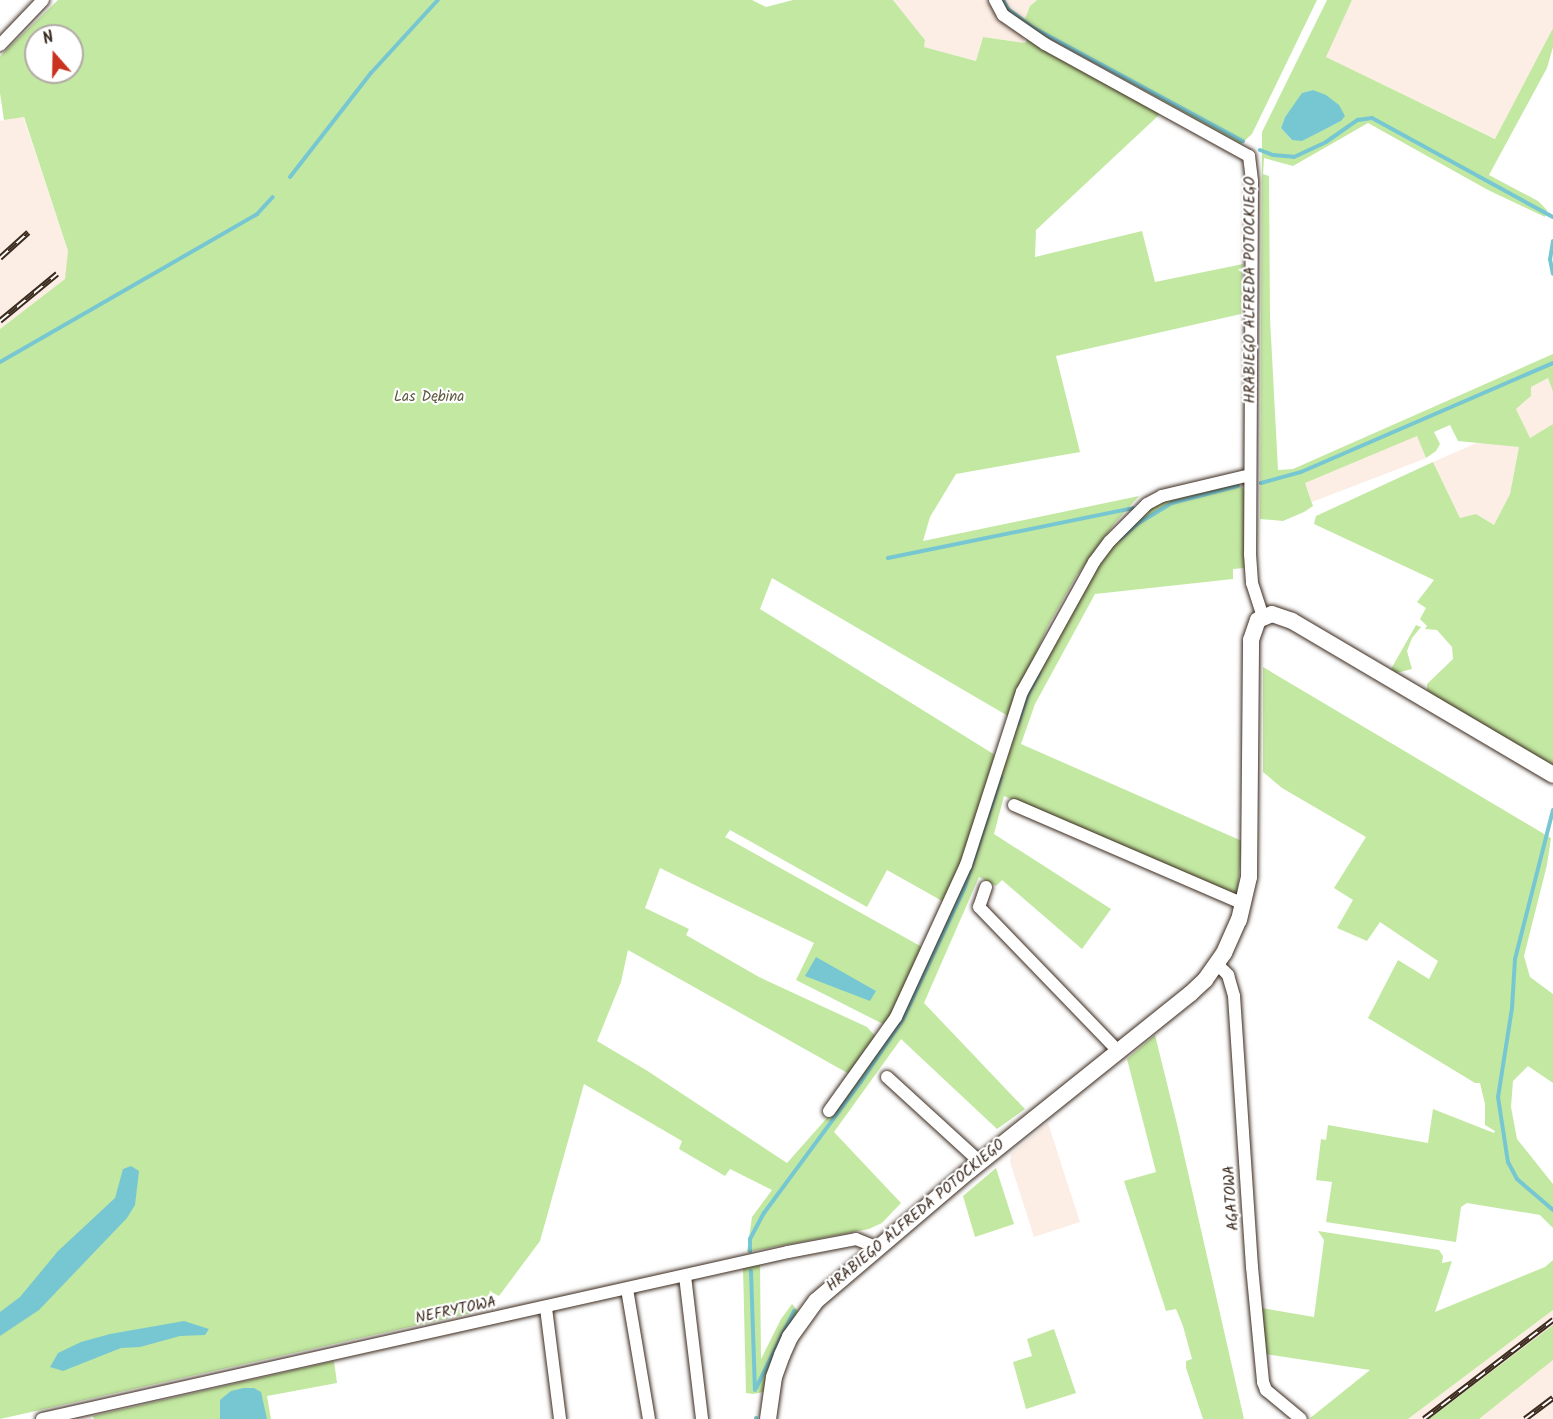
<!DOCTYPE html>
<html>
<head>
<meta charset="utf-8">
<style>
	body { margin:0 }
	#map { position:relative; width:1553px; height:1419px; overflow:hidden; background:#fff; font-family:Kalam,sans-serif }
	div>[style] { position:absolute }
	.built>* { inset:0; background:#fdeee5; transform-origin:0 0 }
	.green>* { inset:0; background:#c3e8a2 }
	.water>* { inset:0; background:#77c7d2 }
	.stream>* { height:4px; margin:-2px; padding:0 2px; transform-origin:2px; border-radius:2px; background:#77c7d2 }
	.roads { filter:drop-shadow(0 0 2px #3b2a1e) drop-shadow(0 0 2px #3b2a1e) }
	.minor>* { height:12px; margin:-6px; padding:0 6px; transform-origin:6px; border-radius:6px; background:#fff }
	.tertiary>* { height:16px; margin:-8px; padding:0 8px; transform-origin:8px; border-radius:8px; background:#fff }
	.rail>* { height:6px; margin-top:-3px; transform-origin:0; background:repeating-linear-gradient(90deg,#fff 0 11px,#3b2a1e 0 22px); box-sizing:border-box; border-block:2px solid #3b2a1e }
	span { translate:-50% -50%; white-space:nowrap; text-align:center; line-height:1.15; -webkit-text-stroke:4.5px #fff; paint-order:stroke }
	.street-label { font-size:15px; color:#3b2a1e }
	.park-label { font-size:15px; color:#5d5a3f }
	.north { position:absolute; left:24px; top:24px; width:60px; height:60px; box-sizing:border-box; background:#fff; border:2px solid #b1aaa5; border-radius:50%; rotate:340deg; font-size:16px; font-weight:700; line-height:24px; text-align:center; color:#3b2a1e }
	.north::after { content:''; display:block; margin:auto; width:21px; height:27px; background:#c8321e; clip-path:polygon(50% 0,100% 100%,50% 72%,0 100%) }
</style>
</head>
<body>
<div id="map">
	<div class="built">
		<div style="clip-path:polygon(893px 0,1037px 0,1030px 6px,1020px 29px,1025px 43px,983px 37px,977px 61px,923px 47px,925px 40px)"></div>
		<div style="clip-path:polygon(1352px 0,1553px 0,1553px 28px,1496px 139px,1325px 57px)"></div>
		<div style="clip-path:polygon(23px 116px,68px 251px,66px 279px,0 329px,0 121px)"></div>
		<div style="clip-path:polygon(1548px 378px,1553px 392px,1553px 424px,1530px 439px,1516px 409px,1531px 396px,1531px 387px)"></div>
		<div style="left:1417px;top:435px;width:25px;height:122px;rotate:69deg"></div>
		<div style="clip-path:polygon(1479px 442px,1519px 447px,1510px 494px,1494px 526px,1460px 518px,1433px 462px)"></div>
		<div style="clip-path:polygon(1048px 1123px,1080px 1222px,1034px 1237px,1010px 1162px,1011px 1154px)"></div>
		<div style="clip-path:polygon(1553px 1310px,1553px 1419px,1408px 1419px)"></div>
	</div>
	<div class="green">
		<div style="clip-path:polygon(evenodd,58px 0,752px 0,766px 7px,793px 0,893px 0,925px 40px,924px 47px,976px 61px,983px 37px,1025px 43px,1028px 38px,1156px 109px,1159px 115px,1036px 230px,1035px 257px,1142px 231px,1155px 282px,1243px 264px,1241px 314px,1056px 356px,1080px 452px,956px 474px,930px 517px,923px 541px,1139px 496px,1114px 524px,1077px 575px,1048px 626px,1008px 716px,772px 578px,760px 609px,995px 755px,963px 857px,944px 902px,887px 870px,867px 907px,730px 830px,725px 837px,922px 947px,893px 1014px,883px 1024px,796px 980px,814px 943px,660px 868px,645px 908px,689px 929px,686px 935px,759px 977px,867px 1027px,876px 1037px,851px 1075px,628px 950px,621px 982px,597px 1041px,646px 1070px,787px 1163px,834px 1110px,871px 1061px,904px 1008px,966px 874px,1013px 725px,1030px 683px,1087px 579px,1122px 532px,1142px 513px,1161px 501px,1237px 482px,1245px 491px,1244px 568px,1233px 569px,1233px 579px,1095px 594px,1035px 704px,1021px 744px,1242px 841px,1237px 897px,1004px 796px,994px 834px,1111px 909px,1082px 949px,1002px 880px,996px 886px,979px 877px,924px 1003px,1025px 1109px,997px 1129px,901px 1039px,834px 1132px,901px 1203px,882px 1223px,869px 1229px,747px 1252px,752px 1217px,772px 1190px,730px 1169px,725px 1176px,679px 1149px,682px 1141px,584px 1084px,540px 1241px,499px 1296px,491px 1292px,472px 1313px,0 1419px,0 329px,65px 279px,68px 251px,24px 117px,4px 120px,0 93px,0 56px,58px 0,36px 36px,72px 36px,72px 72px,36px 72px,36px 36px)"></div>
		<div style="clip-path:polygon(1037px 0,1317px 0,1252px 134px,1241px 144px,1023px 23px,1030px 6px)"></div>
		<div style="clip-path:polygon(evenodd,1327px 0,1352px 0,1326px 57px,1495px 139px,1553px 28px,1553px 47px,1547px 68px,1489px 175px,1538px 201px,1547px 210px,1545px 217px,1488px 190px,1368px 123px,1293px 166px,1264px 158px,1263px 174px,1269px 176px,1270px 318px,1278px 470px,1293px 469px,1553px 354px,1553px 392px,1548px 378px,1531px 387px,1531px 396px,1516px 409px,1530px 438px,1553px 424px,1553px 765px,1434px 698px,1427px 690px,1427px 684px,1453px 659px,1452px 647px,1437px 630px,1425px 629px,1427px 626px,1420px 619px,1426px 608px,1417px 602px,1434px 580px,1314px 524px,1316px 516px,1433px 462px,1460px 518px,1476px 514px,1494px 525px,1510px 494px,1519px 447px,1458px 441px,1450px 425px,1434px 432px,1440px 444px,1436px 451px,1426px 458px,1417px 436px,1305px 483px,1313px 506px,1304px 512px,1283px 521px,1260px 519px,1262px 132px,1327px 0,1313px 90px,1341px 121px,1302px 140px,1292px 140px,1281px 128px,1285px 117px,1303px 93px,1313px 90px)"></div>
		<div style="clip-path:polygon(1416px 625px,1421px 627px,1412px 638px,1407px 651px,1412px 669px,1396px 673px,1391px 669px)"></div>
		<div style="clip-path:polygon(1263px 667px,1551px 838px,1547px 865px,1524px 956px,1530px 977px,1553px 994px,1553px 1083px,1528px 1066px,1513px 1081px,1511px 1107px,1517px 1139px,1553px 1184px,1553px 1228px,1540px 1215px,1467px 1203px,1461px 1207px,1456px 1242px,1326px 1222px,1332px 1182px,1316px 1180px,1321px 1139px,1326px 1140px,1328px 1125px,1428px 1143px,1433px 1109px,1494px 1133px,1495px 1131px,1485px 1125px,1485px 1104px,1480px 1083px,1475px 1083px,1368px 1018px,1398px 960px,1429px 979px,1438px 961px,1380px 922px,1367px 941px,1337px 928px,1353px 900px,1334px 888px,1366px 837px,1282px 788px,1263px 772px)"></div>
		<div style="clip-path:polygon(1155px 1035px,1177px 1124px,1244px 1419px,1203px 1419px,1186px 1368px,1186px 1361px,1192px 1359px,1183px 1326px,1176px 1309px,1166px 1311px,1124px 1181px,1156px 1172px,1127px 1059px)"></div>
		<div style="clip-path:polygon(996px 1168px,1014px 1224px,975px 1237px,963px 1196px)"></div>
		<div style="clip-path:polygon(1318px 1231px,1439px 1250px,1443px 1256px,1442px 1263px,1452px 1261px,1435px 1312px,1545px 1267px,1553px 1260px,1553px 1310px,1408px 1419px,1309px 1419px,1370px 1370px,1265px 1354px,1261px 1308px,1314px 1317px,1324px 1240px)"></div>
		<div style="clip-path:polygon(760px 1263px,761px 1359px,781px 1319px,792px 1304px,799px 1312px,775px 1357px,763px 1392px,753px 1394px,746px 1393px,743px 1267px)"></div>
		<div style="clip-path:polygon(1553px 1325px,1553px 1360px,1479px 1419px,1429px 1419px)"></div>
		<div style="clip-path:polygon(1054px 1329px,1076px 1393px,1026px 1409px,1013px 1362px,1032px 1356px,1027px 1339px)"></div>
		<div style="clip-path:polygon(334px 1361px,337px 1383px,267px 1396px,271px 1419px,94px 1419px,93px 1416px)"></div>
	</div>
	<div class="water">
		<div style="clip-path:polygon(1313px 90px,1326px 95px,1339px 105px,1345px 116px,1341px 121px,1302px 141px,1292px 140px,1281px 128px,1285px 117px,1302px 93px)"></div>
		<div style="clip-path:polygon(816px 957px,876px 991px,870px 1001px,805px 976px)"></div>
		<div style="clip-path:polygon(131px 1166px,139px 1171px,135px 1205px,127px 1218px,39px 1310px,0 1336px,0 1312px,20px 1297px,58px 1251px,115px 1198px,123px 1169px)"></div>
		<div style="clip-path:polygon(184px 1321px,209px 1329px,205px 1335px,180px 1336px,140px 1347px,121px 1348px,63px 1371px,50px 1367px,58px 1353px,81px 1342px,110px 1334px)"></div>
		<div style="clip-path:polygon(244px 1388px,254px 1388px,261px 1392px,267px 1419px,220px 1419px,220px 1400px,231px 1391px)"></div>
	</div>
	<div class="stream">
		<div style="left:1003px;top:0;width:10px;rotate:61deg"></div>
		<div style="left:1008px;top:9px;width:30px;rotate:37deg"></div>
		<div style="left:1032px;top:27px;width:240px;rotate:28.4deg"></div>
		<div style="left:1260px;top:150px;width:14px;rotate:21deg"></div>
		<div style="left:1273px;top:155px;width:21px;rotate:5deg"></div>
		<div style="left:1294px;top:157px;width:35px;rotate:-25deg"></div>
		<div style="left:1326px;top:142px;width:39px;rotate:-35deg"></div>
		<div style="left:1358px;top:120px;width:14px;rotate:-8deg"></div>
		<div style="left:1372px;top:118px;width:206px;rotate:28.7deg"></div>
		<div style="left:290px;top:177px;width:132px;rotate:-52.1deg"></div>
		<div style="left:371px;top:73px;width:99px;rotate:-47.5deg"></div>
		<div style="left:1553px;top:241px;width:18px;rotate:99deg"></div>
		<div style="left:1550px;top:259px;width:15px;rotate:79deg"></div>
		<div style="left:0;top:362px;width:297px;rotate:-29.9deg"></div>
		<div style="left:257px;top:214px;width:23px;rotate:-47deg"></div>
		<div style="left:1261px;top:483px;width:41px;rotate:-15.4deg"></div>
		<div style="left:1301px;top:472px;width:275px;rotate:-23.4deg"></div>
		<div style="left:1120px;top:539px;width:23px;rotate:-41deg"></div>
		<div style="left:1137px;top:524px;width:41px;rotate:-31deg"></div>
		<div style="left:1172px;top:503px;width:68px;rotate:-14.4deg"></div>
		<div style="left:888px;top:558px;width:250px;rotate:-11.5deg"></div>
		<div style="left:1018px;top:724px;width:29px;rotate:-72deg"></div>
		<div style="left:1027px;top:696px;width:26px;rotate:-62deg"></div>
		<div style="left:1553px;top:810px;width:154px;rotate:104.3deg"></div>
		<div style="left:1515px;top:959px;width:49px;rotate:93.5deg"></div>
		<div style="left:1512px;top:1008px;width:90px;rotate:98.9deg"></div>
		<div style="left:1498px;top:1097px;width:66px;rotate:81.3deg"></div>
		<div style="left:1508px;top:1162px;width:19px;rotate:62deg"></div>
		<div style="left:1517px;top:1179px;width:48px;rotate:40.7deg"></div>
		<div style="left:750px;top:1251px;width:12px;rotate:-90deg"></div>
		<div style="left:750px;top:1239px;width:30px;rotate:-62deg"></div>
		<div style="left:764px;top:1213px;width:162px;rotate:-53.6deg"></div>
		<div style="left:860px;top:1083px;width:77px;rotate:-56.1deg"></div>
		<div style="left:903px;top:1019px;width:144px;rotate:-64.9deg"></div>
		<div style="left:964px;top:889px;width:118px;rotate:-71.7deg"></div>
		<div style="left:751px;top:1271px;width:119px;rotate:88.1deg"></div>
		<div style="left:756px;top:1388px;width:86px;rotate:-63.7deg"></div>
		<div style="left:756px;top:1418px;width:1px;rotate:90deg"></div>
	</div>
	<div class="roads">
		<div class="minor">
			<div style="left:995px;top:0;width:17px;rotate:62deg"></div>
			<div style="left:1003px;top:15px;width:51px;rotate:34.6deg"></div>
			<div style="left:1045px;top:44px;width:233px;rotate:28.8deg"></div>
			<div style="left:1249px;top:156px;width:26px;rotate:83deg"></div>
			<div style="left:1252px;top:182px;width:372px;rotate:90.3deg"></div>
			<div style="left:1250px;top:554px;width:29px;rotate:86deg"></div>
			<div style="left:1252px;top:583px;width:35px;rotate:72deg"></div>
			<div style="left:0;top:45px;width:62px;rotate:-46.3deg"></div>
			<div style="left:1014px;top:805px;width:250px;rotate:23.3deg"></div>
			<div style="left:986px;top:887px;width:21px;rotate:109deg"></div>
			<div style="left:979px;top:907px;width:200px;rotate:46deg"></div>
			<div style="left:1217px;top:964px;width:16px;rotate:45deg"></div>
			<div style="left:1228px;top:975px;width:22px;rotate:74deg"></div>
			<div style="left:1234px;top:996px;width:272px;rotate:86.2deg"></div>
			<div style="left:1252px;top:1267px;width:116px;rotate:84.5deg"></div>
			<div style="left:1263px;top:1382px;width:9px;rotate:69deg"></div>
			<div style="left:1266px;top:1390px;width:45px;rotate:39.6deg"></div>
			<div style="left:887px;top:1077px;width:126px;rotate:42.4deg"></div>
			<div style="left:829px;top:1111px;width:115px;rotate:-54.5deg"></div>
			<div style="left:896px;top:1017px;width:167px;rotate:-65.3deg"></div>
			<div style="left:966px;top:865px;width:182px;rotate:-72.1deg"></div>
			<div style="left:1022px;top:692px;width:149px;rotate:-61deg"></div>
			<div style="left:1094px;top:562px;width:26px;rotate:-53deg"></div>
			<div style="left:1110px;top:541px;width:52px;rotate:-45deg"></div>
			<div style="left:1147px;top:504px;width:17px;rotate:-28deg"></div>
			<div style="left:1162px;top:496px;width:90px;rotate:-13.4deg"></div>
			<div style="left:685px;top:1276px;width:144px;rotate:83.2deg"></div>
			<div style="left:627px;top:1289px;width:132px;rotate:80.4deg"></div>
			<div style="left:546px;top:1308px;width:112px;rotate:82.8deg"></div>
			<div style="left:42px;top:1419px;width:764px;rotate:-12.62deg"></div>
			<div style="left:788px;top:1252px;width:69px;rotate:-10.8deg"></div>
			<div style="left:856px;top:1239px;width:22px;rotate:22deg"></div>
		</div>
		<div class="tertiary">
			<div style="left:768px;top:1419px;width:42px;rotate:-81.9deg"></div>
			<div style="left:774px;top:1377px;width:23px;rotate:-70deg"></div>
			<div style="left:782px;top:1355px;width:20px;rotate:-66deg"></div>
			<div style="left:790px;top:1337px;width:44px;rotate:-54.2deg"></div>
			<div style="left:816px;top:1301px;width:201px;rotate:-40.4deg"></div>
			<div style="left:969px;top:1171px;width:283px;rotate:-38.7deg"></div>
			<div style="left:1190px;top:994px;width:21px;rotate:-43deg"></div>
			<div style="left:1205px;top:980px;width:33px;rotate:-55deg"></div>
			<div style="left:1224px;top:953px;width:36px;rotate:-66deg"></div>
			<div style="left:1239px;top:920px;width:44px;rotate:-76.9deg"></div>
			<div style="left:1249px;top:877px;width:237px;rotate:-89.5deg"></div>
			<div style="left:1251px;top:640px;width:21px;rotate:-71deg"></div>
			<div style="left:1258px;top:620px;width:15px;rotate:-23deg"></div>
			<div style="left:1272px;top:614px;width:21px;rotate:19deg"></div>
			<div style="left:1292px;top:621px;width:303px;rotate:30.5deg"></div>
		</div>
	</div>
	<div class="rail">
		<div style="left:0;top:258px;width:38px;rotate:-42deg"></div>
		<div style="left:0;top:321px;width:74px;rotate:-39.5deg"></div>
		<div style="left:1424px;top:1419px;width:163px;rotate:-37.5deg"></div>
		<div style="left:1525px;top:1419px;width:35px;rotate:-37deg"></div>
	</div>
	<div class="street-label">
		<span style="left:1251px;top:290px;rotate:-90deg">HRABIEGO ALFREDA POTOCKIEGO</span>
		<span style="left:1232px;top:1198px;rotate:-94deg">AGATOWA</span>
		<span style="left:916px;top:1216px;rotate:-40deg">HRABIEGO ALFREDA POTOCKIEGO</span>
		<span style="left:456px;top:1311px;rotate:-12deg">NEFRYTOWA</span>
	</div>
	<div class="park-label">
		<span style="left:429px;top:398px">Las Dębina</span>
	</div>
	<div class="north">N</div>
</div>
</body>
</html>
